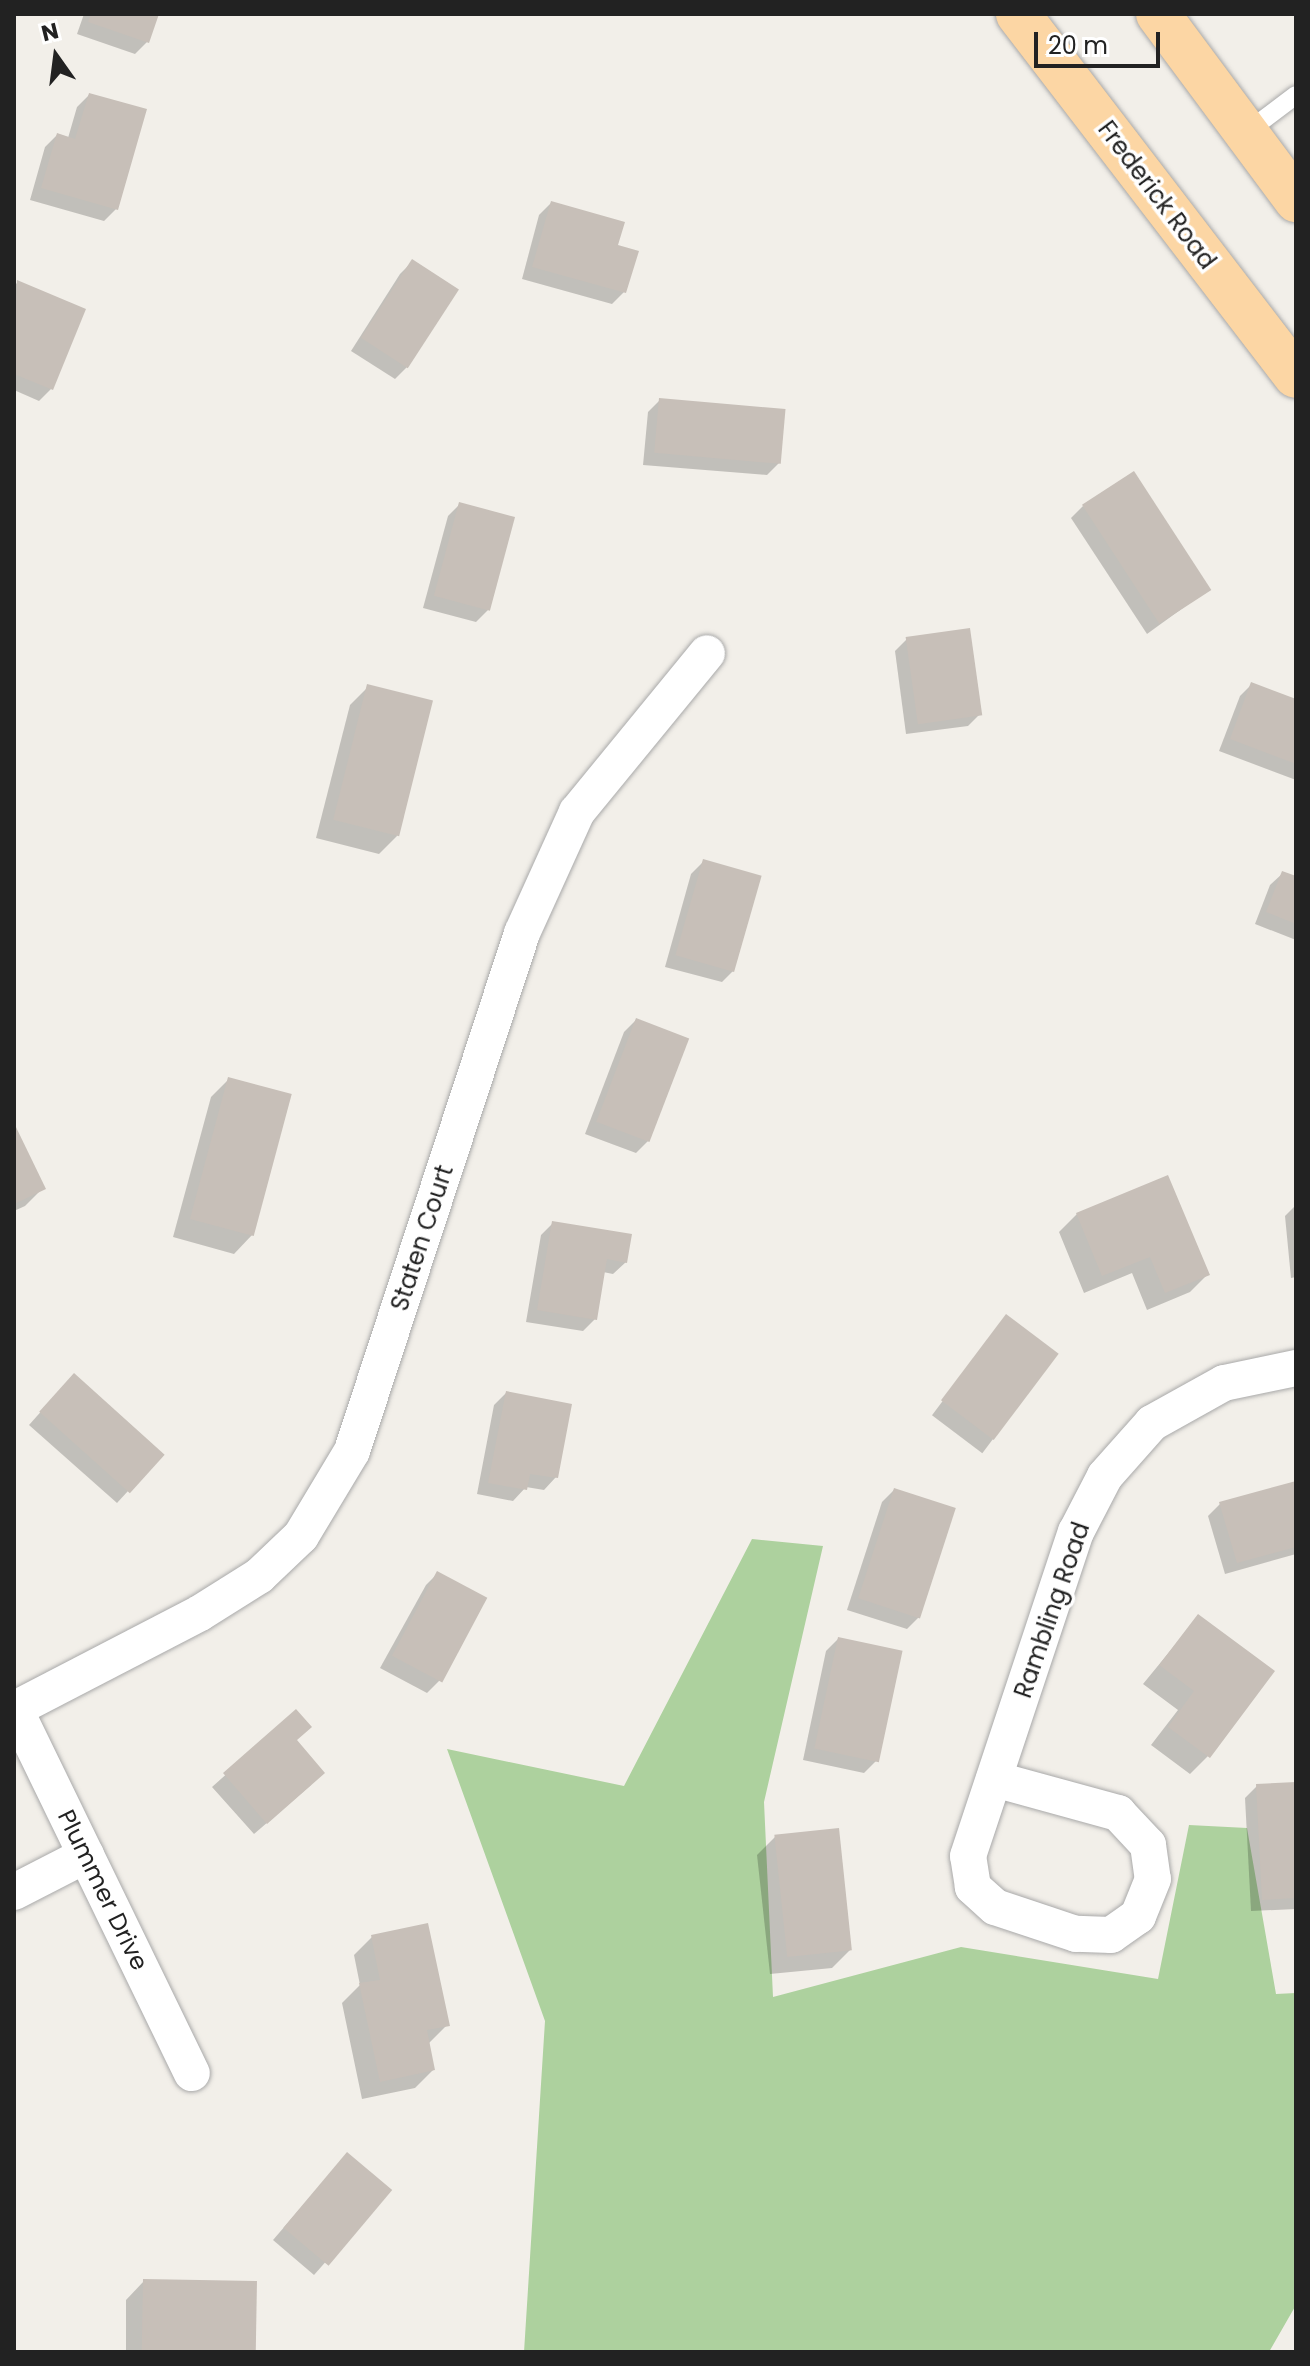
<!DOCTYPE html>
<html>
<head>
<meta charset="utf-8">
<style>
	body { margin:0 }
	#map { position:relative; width:1310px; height:2366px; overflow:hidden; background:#f2efe9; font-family:Poppins,sans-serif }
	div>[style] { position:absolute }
	.forest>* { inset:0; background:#add19e }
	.shadow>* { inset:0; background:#0003; transform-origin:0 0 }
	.building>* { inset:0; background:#c7bfb8; transform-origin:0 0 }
	.roads { filter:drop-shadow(0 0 2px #a9a9a9) drop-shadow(0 0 2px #a9a9a9) }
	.lane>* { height:18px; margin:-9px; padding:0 9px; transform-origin:9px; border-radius:9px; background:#fff }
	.street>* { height:36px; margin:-18px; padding:0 18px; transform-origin:18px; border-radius:18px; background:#fff }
	.primary>* { height:44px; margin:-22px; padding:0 22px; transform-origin:22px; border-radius:22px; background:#fcd6a4 }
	span { translate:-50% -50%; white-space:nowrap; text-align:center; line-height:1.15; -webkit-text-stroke:7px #fff; paint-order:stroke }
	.street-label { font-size:24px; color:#222 }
	.frame { position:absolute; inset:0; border:16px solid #222; pointer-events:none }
	.north { position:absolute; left:16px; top:16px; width:80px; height:80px; -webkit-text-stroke:6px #fff; paint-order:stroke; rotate:346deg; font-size:22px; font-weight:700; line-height:32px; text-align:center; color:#222 }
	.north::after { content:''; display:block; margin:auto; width:28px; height:36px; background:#222; clip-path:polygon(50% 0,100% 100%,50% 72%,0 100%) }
	.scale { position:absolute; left:1034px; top:32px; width:126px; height:36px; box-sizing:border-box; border:4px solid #222; border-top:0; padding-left:10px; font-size:24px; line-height:28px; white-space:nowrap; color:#222; -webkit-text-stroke:6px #fff; paint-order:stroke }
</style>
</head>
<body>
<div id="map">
	<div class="forest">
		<div style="clip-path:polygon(752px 1539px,823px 1546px,764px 1802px,773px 1997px,961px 1947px,1158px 1979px,1189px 1825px,1247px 1828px,1276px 1994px,1296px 1993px,1296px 2305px,1269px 2352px,524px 2352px,545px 2021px,447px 1749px,624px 1786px)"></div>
	</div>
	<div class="shadow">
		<div style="clip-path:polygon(84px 14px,157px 14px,147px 42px,135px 54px,77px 34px)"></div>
		<div style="clip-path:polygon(89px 95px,116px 209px,104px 221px,30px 200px,45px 147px,57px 135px,68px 138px,77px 107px)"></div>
		<div style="clip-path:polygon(551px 203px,616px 247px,624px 292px,612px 304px,522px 279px,539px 215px)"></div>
		<div style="clip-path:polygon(412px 262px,407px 367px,395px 379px,351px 351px,400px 274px)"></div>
		<div style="clip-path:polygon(17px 283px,51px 389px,39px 401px,14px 390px,14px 286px)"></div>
		<div style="clip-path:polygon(660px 400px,779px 463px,767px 475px,643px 465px,648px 412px)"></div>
		<div style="clip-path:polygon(460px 504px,488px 610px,476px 622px,423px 608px,448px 516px)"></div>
		<div style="clip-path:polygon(1083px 506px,1209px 589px,1147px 634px,1071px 518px)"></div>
		<div style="clip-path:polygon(907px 639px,980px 714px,968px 726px,906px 734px,895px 651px)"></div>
		<div style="clip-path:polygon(1252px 684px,1296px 701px,1296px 780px,1219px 751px,1240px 696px)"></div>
		<div style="clip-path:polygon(368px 687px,397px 836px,379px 854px,316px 838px,350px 705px)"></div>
		<div style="clip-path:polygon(703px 862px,734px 970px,722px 982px,665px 967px,691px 874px)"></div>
		<div style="clip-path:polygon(1283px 873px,1296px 878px,1296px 940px,1255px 924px,1270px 885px)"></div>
		<div style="clip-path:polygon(636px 1020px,648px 1141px,636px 1153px,585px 1134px,624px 1032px)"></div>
		<div style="clip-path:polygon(229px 1079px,252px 1235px,234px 1254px,173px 1237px,211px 1097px)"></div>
		<div style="clip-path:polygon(14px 1128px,43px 1188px,25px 1206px,14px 1211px)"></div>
		<div style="clip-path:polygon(1296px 1205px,1296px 1277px,1291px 1278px,1285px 1216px)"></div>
		<div style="clip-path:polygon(1077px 1214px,1208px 1274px,1190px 1292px,1147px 1310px,1132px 1273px,1084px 1293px,1059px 1232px)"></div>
		<div style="clip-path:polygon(553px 1223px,626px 1262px,613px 1274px,603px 1272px,595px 1319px,583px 1331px,526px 1322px,541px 1235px)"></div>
		<div style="left:1006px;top:1317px;width:63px;height:123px;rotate:37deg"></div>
		<div style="clip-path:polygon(62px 1388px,162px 1454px,117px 1503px,29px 1425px)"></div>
		<div style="clip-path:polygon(506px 1393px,556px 1477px,544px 1490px,526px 1487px,513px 1501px,477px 1494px,494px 1405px)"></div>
		<div style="clip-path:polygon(1296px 1483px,1296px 1554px,1225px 1574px,1208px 1516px,1220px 1504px)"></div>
		<div style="clip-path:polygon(894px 1490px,919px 1617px,907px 1629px,847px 1610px,882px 1502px)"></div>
		<div style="clip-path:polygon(438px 1573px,485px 1599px,439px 1681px,427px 1693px,380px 1668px,426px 1585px)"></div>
		<div style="clip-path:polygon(1198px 1617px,1208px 1756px,1190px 1774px,1151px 1745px,1178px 1710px,1143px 1684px)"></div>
		<div style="clip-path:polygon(838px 1639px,876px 1761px,864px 1773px,803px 1760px,826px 1651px)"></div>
		<div style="clip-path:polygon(296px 1712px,295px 1741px,311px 1785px,254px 1834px,212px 1787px)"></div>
		<div style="clip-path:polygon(1296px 1784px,1296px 1909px,1251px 1911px,1245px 1798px,1257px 1786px)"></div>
		<div style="clip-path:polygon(775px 1837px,850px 1950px,832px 1968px,770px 1974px,757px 1855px)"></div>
		<div style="clip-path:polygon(372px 1937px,447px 2025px,429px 2043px,433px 2070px,415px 2088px,362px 2099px,342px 2003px,360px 1985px,354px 1955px)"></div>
		<div style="clip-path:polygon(336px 2167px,389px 2190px,314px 2275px,273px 2240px)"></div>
		<div style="clip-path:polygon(144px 2281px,255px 2352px,126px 2352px,126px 2300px)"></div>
	</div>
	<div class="building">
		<div style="clip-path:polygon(91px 14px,159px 14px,149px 43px,88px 22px)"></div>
		<div style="clip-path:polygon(89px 93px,147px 109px,118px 210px,41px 188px,57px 133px,75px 139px)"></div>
		<div style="clip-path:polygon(551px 201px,625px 222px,618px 245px,639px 251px,626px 293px,532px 267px)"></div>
		<div style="left:412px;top:259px;width:56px;height:94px;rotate:33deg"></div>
		<div style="clip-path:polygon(17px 280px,86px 309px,53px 390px,14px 374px)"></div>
		<div style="left:659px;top:398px;width:127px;height:55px;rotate:5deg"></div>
		<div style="left:1134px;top:471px;width:142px;height:62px;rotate:57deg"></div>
		<div style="left:459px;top:502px;width:58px;height:97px;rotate:15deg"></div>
		<div style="left:970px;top:628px;width:88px;height:65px;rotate:82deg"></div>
		<div style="clip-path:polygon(1251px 682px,1296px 699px,1296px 764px,1230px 739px)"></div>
		<div style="left:367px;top:684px;width:68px;height:140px;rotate:14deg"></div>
		<div style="left:703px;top:859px;width:61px;height:100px;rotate:16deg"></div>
		<div style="clip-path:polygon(1282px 871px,1296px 876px,1296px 924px,1266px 912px)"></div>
		<div style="left:636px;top:1018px;width:57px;height:111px;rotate:21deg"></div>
		<div style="left:228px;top:1077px;width:66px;height:147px;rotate:15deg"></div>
		<div style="clip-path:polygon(14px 1123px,46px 1189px,14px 1204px)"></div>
		<div style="clip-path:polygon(1168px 1175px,1210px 1275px,1165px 1293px,1150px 1257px,1102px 1276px,1076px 1213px)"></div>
		<div style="clip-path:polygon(552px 1221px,632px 1234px,627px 1263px,607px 1259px,597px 1320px,537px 1310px)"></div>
		<div style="left:1006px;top:1314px;width:66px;height:108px;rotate:37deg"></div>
		<div style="left:74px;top:1373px;width:122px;height:52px;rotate:42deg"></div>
		<div style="clip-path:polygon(506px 1391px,572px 1404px,558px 1478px,530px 1474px,527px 1490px,488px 1483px)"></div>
		<div style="clip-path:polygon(1296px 1481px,1296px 1547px,1237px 1563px,1219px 1502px)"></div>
		<div style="left:894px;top:1488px;width:65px;height:116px;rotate:18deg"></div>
		<div style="left:437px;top:1571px;width:57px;height:96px;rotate:28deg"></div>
		<div style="clip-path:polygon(1198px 1614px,1275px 1671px,1210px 1758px,1168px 1727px,1194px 1691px,1159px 1665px)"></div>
		<div style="left:838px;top:1637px;width:66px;height:114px;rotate:12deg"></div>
		<div style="clip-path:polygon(296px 1709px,312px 1727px,297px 1740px,325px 1773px,267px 1824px,223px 1773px)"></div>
		<div style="clip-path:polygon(1296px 1782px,1296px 1898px,1262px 1900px,1256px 1784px)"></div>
		<div style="left:839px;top:1828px;width:123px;height:65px;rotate:84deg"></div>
		<div style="clip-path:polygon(428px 1923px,450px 2026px,427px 2030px,435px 2070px,380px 2082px,359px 1983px,380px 1980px,371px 1935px)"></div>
		<div style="left:347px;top:2152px;width:59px;height:99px;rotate:40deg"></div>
		<div style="left:143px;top:2279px;width:114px;height:73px;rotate:1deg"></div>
	</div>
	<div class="roads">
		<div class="lane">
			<div style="left:1247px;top:132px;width:61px;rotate:-37.1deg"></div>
		</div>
		<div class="street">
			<div style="left:14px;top:1707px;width:407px;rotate:64.1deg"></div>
			<div style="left:15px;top:1709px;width:208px;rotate:-27.4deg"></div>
			<div style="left:200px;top:1613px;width:70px;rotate:-32.1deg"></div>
			<div style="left:259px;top:1576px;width:58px;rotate:-43.6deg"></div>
			<div style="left:301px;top:1536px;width:99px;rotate:-59deg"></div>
			<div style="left:352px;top:1451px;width:545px;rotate:-71.83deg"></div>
			<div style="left:522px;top:933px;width:133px;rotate:-65.6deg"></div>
			<div style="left:577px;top:812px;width:205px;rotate:-50.7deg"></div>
			<div style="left:994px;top:1779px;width:129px;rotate:15.3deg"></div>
			<div style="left:1118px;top:1813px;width:44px;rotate:46.8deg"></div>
			<div style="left:1148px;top:1845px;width:34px;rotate:82deg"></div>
			<div style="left:1153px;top:1879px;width:40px;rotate:112deg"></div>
			<div style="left:1138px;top:1916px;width:33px;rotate:145deg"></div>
			<div style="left:1111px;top:1935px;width:35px;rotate:-178deg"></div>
			<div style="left:1076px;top:1934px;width:85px;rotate:-161.6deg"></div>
			<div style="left:995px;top:1907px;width:30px;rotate:-138deg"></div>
			<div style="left:973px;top:1887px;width:31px;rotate:-99deg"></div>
			<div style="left:968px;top:1856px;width:342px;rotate:-71.6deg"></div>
			<div style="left:1076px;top:1532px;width:63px;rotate:-62.6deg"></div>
			<div style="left:1105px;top:1476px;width:71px;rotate:-48.4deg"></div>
			<div style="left:1152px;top:1423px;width:82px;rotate:-29.1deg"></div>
			<div style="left:1224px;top:1383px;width:74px;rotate:-11.8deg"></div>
			<div style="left:14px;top:1892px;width:81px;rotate:-27.2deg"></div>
		</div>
		<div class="primary">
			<div style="left:1018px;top:14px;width:456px;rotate:52.5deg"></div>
			<div style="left:1158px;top:14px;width:232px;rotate:53.4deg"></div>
		</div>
	</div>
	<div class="street-label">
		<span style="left:1157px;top:195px;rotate:53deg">Frederick Road</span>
		<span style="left:422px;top:1238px;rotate:-72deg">Staten Court</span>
		<span style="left:1052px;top:1610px;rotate:-71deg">Rambling Road</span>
		<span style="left:103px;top:1890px;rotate:64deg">Plummer Drive</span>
	</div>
	<div class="frame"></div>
	<div class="north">N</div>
	<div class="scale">20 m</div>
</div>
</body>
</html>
